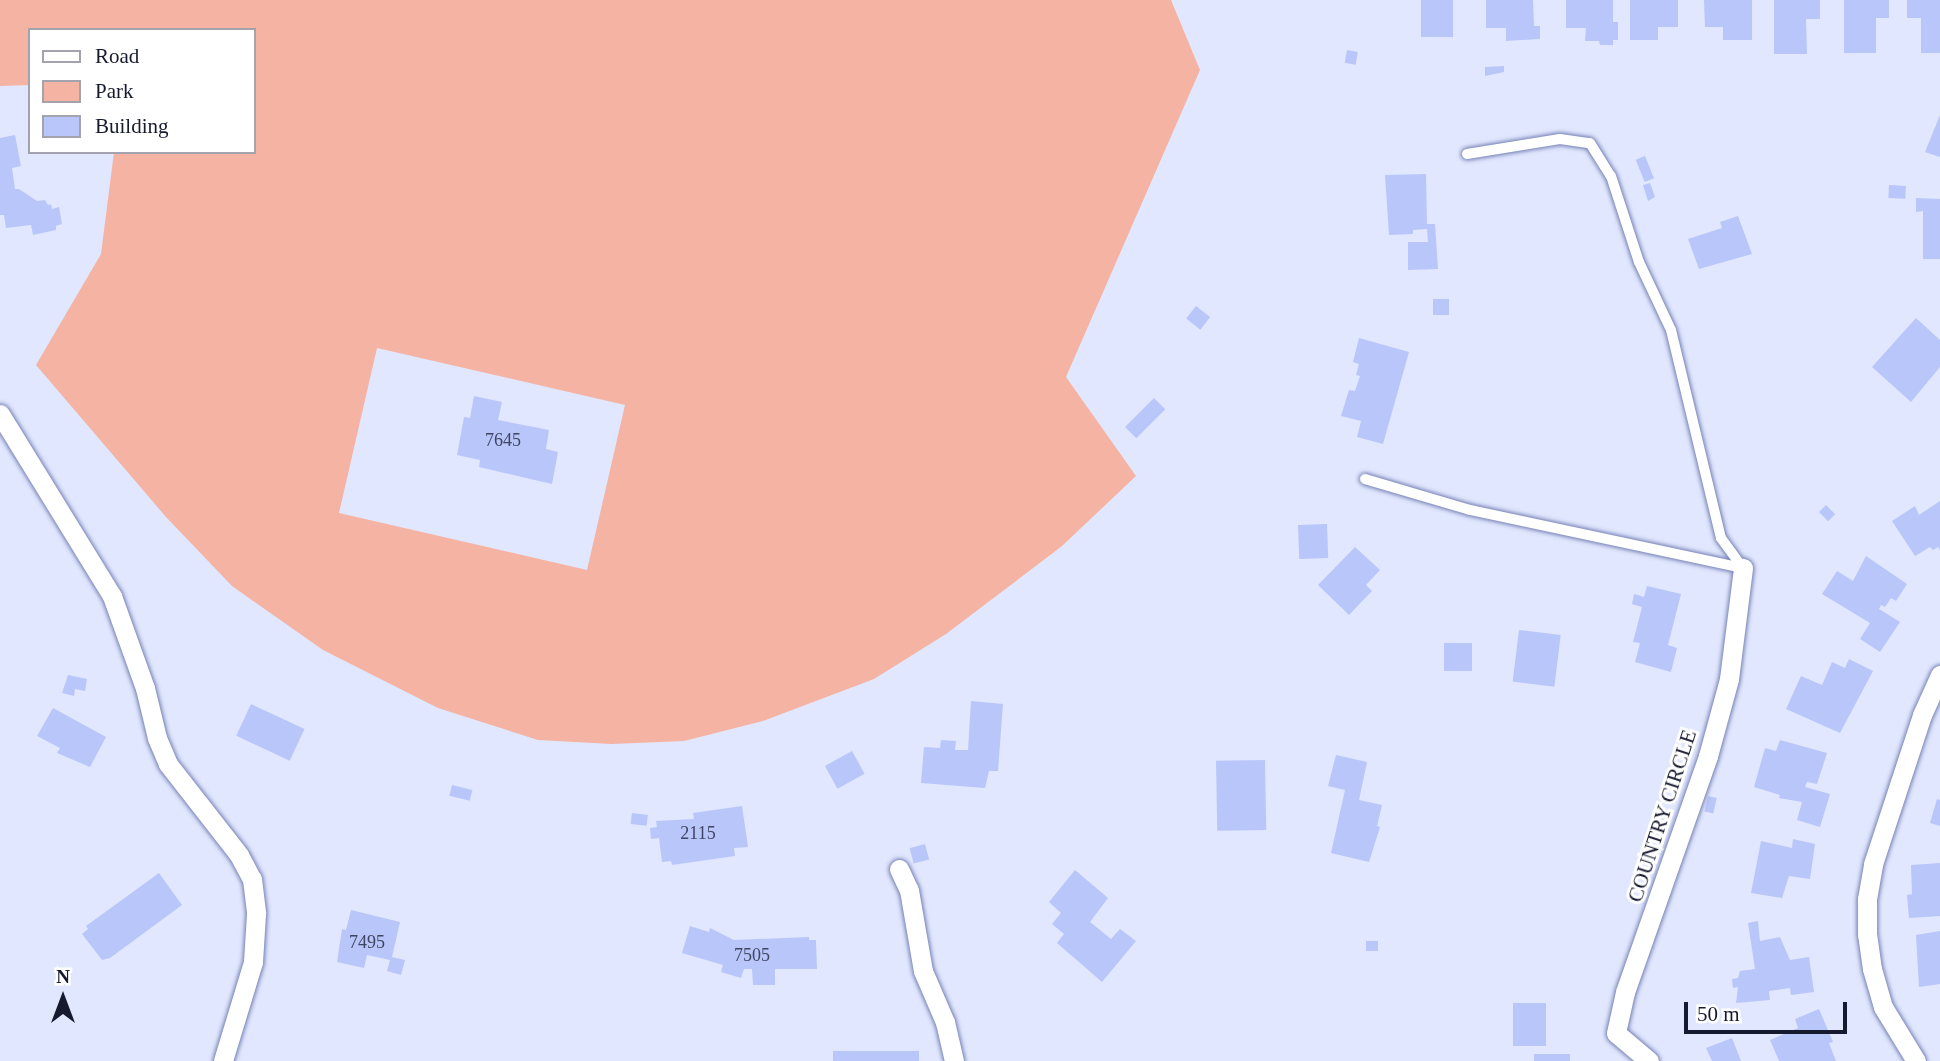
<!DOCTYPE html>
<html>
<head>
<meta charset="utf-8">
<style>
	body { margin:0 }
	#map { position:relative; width:1940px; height:1061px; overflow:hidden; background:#e1e7fe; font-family:"Times New Roman",serif }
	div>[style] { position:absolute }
	.green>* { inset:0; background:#f4b3a3 }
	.building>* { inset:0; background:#b9c6fa; transform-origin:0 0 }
	.roads { filter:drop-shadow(0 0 2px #7682b5) drop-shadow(0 0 2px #7682b5) }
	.service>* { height:10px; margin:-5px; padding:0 5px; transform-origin:5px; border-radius:5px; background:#fff }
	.minor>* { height:19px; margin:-9.5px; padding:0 9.5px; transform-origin:9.5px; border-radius:9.5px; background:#fff }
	span { translate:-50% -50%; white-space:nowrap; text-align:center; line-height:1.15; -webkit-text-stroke:6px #fff; paint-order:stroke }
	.number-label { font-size:18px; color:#3f4562 }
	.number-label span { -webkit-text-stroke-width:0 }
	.street-label { font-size:21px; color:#161a2f }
	.legend { position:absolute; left:28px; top:28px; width:228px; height:126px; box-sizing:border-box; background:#fff; border:2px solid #a2a3ac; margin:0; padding:9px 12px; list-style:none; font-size:21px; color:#161a2f }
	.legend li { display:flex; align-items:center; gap:14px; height:35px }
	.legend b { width:35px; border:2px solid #a2a3ac }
	.north { position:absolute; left:28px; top:963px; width:70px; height:70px; -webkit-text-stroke:5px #fff; paint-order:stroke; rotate:0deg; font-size:19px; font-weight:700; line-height:28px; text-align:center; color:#161a2f }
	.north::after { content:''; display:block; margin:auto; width:24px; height:32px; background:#161a2f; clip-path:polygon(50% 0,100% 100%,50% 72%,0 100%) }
	.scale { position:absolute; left:1684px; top:1002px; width:163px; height:32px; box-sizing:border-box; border:4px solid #161a2f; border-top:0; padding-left:9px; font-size:21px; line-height:24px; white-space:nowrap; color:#161a2f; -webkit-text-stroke:5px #fff; paint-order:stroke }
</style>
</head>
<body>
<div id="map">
	<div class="green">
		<div style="clip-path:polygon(evenodd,0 0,1171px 0,1200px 70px,1066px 377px,1136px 476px,1062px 546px,946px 634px,874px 679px,763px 721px,684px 741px,612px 744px,538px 740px,438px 708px,323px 650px,232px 586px,166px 517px,36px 365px,101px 254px,114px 152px,254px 152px,254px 30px,30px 30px,30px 85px,0 86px,0 0,377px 348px,625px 405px,587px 570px,339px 513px,377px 348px)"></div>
	</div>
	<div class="building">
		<div style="left:1421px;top:0;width:32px;height:37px"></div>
		<div style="clip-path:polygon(1486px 0,1533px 0,1534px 26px,1540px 26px,1540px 39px,1506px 41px,1506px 28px,1486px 28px)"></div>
		<div style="clip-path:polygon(1566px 0,1613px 0,1613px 22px,1618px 22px,1618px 40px,1613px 40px,1613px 45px,1600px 45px,1599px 41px,1585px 41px,1586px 28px,1566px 28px)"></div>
		<div style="clip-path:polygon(1630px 0,1678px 0,1678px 27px,1658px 27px,1658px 40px,1630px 40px)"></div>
		<div style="clip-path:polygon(1704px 0,1752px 0,1752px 40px,1723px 40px,1723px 27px,1705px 27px)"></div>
		<div style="clip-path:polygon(1774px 0,1820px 0,1820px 19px,1806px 19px,1807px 54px,1774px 54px)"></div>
		<div style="clip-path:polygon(1844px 0,1889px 0,1889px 18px,1876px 18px,1876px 53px,1844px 53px)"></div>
		<div style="clip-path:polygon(1907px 0,1940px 0,1940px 53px,1921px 53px,1921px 18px,1907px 18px)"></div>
		<div style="left:1347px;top:50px;width:11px;height:13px;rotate:10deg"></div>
		<div style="clip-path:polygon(1504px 66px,1504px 72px,1485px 76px,1485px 67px)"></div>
		<div style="clip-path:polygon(1940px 115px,1940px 157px,1925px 152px)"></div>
		<div style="clip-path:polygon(15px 135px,21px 166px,12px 168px,15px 189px,19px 189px,37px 201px,45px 200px,48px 205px,51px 204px,52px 209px,59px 207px,62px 224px,56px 226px,56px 230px,33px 235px,31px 225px,6px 228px,4px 215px,0 215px,0 138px)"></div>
		<div style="left:1645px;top:156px;width:24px;height:10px;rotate:68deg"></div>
		<div style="clip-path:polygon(1426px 174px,1427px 224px,1435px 224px,1438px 269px,1408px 270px,1408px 242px,1428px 242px,1427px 229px,1413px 230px,1413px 234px,1389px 235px,1385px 175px)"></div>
		<div style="clip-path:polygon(1650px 183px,1655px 197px,1648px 201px,1643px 185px)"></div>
		<div style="left:1889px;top:185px;width:17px;height:13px;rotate:3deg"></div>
		<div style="clip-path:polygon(1916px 198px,1940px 199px,1940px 259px,1923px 259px,1923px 211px,1916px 212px)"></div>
		<div style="clip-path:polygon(1738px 216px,1752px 254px,1699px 269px,1688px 239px,1722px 228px,1720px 222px)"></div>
		<div style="left:1433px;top:299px;width:16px;height:16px"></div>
		<div style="left:1196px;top:306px;width:18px;height:16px;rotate:38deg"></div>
		<div style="clip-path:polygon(1916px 318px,1940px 340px,1940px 367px,1911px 402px,1872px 367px)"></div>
		<div style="clip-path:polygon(1359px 338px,1409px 352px,1383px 444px,1357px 437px,1361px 421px,1341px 416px,1349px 390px,1355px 391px,1360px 376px,1356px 375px,1359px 364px,1353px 362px)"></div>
		<div style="clip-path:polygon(474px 396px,502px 402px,498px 420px,549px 430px,546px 449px,558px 452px,552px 484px,479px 467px,480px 460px,457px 455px,464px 417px,470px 418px)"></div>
		<div style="left:1154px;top:398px;width:16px;height:41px;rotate:45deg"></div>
		<div style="clip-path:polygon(1940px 501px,1940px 550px,1938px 547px,1933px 550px,1930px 547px,1915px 556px,1892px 521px,1915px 506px,1919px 515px)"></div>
		<div style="left:1826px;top:505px;width:13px;height:10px;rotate:45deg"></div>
		<div style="left:1327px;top:524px;width:34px;height:29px;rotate:88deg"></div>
		<div style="clip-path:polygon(1355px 547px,1380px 570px,1366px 585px,1372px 591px,1349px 615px,1318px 585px)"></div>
		<div style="clip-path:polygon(1866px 556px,1907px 584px,1896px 601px,1891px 598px,1885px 607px,1881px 605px,1879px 609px,1900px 622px,1880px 652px,1860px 639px,1870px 623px,1822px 594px,1837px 571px,1853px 581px)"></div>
		<div style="clip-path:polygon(1647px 586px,1681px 594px,1668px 645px,1677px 648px,1671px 672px,1635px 662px,1640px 643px,1633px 642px,1642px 607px,1632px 604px,1634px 594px,1644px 597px)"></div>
		<div style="left:1519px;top:630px;width:42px;height:52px;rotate:7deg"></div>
		<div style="left:1444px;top:643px;width:28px;height:28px"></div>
		<div style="clip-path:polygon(1849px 659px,1873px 671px,1840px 733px,1786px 709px,1801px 676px,1822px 685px,1832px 662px,1845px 668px)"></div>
		<div style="clip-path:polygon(68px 675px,87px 679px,85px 691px,75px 689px,74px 696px,62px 693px)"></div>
		<div style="clip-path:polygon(971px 701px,1003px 704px,998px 771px,989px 771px,985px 788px,921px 783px,924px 747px,940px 748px,941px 740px,956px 741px,955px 750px,968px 750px)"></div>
		<div style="left:251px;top:704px;width:59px;height:35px;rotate:25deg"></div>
		<div style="clip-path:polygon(53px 708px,106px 737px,90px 767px,57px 753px,60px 748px,37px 736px)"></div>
		<div style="clip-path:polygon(1780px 740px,1827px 753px,1817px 784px,1807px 782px,1805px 787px,1830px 794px,1820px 827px,1797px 820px,1802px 802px,1779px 798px,1780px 795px,1754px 787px,1765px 748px,1776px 751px)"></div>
		<div style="left:852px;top:751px;width:26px;height:31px;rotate:61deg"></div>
		<div style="clip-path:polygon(1336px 755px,1367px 762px,1359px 800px,1382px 805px,1377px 826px,1380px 827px,1369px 862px,1331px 853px,1345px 790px,1328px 786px)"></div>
		<div style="left:1265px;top:760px;width:70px;height:49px;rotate:89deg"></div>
		<div style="left:452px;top:785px;width:21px;height:11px;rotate:14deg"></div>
		<div style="left:1708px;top:796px;width:9px;height:16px;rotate:13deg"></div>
		<div style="clip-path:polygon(1937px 799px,1940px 800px,1940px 826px,1930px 823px)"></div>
		<div style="clip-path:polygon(742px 806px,748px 847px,734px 848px,735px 856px,672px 865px,671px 861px,662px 862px,659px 838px,651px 839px,650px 828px,657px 827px,656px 821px,694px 819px,693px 813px)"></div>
		<div style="left:632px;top:813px;width:16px;height:11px;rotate:7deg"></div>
		<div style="clip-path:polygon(1793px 839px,1815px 844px,1810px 879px,1789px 876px,1782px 898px,1751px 893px,1761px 841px,1792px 848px)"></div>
		<div style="left:925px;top:844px;width:16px;height:16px;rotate:75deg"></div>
		<div style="clip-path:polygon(1940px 863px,1940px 916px,1909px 918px,1907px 895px,1912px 894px,1911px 865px)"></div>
		<div style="clip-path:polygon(1075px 870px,1108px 898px,1090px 922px,1111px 939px,1120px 929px,1136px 941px,1102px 982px,1057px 943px,1064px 934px,1052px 924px,1061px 913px,1049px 902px)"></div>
		<div style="clip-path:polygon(159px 873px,182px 905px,110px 958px,102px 960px,82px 934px,88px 929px,86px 926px)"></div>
		<div style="clip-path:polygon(351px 910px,400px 922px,392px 957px,405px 960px,401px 975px,387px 971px,390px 960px,367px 955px,364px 968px,337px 962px,342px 929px,346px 930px)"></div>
		<div style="clip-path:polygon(1758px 921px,1760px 941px,1780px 937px,1790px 960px,1809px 957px,1814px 992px,1791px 995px,1790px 988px,1769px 991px,1770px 1000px,1736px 1003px,1738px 987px,1733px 988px,1732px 979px,1738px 978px,1740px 971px,1755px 969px,1748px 923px)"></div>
		<div style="clip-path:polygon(690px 926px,709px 932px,710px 928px,734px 940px,809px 937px,809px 940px,816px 940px,817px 969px,775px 969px,775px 985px,753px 985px,752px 969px,744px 969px,741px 978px,721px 972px,723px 965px,682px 953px)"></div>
		<div style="clip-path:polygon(1940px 931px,1940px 984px,1919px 987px,1916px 935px)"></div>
		<div style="left:1378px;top:941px;width:10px;height:12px;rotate:90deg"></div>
		<div style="left:1546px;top:1003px;width:43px;height:33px;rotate:90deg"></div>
		<div style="clip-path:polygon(1819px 1009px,1833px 1042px,1829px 1043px,1836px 1061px,1779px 1061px,1770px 1040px,1798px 1028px,1795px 1019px)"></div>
		<div style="clip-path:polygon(1732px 1038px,1741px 1061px,1712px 1061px,1706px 1048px)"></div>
		<div style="left:833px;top:1051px;width:86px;height:10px"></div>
		<div style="left:1534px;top:1054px;width:36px;height:7px"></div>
	</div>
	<div class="roads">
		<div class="service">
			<div style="left:1467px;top:154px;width:94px;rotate:-9.2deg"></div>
			<div style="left:1560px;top:139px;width:30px;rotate:8deg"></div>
			<div style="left:1590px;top:143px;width:39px;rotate:58deg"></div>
			<div style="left:1611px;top:176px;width:90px;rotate:72deg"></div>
			<div style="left:1639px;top:262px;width:75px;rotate:64.8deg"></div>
			<div style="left:1671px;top:330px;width:214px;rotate:76.5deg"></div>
			<div style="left:1721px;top:538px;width:37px;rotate:54deg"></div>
			<div style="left:1365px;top:479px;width:109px;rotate:16.4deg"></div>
			<div style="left:1470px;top:510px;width:279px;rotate:12deg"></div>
		</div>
		<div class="minor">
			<div style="left:0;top:414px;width:214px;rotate:58.4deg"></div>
			<div style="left:112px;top:596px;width:98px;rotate:70.3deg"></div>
			<div style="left:145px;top:688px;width:51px;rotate:76.5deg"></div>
			<div style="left:157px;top:738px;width:28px;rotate:67deg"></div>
			<div style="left:168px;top:764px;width:115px;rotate:52deg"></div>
			<div style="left:239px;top:855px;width:27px;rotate:62deg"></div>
			<div style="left:252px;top:879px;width:35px;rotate:83deg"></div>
			<div style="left:256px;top:914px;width:48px;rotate:93.6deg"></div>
			<div style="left:253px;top:962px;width:103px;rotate:106.9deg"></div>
			<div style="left:899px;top:869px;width:23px;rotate:65deg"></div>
			<div style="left:909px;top:890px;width:82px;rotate:80.2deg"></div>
			<div style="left:923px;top:971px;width:56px;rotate:66.7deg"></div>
			<div style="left:945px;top:1022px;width:40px;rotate:77deg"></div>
			<div style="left:1649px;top:1061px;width:43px;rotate:-139.7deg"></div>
			<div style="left:1616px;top:1033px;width:42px;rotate:-77.6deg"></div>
			<div style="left:1625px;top:992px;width:250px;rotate:-70.6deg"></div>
			<div style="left:1708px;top:756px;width:80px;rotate:-74.7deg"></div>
			<div style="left:1729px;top:679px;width:112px;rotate:-82.8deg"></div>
			<div style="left:1916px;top:1061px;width:63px;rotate:-121.4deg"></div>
			<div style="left:1883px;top:1007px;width:40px;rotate:-106deg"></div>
			<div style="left:1872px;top:969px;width:34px;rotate:-98deg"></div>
			<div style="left:1867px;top:935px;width:36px;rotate:-90deg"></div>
			<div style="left:1867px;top:899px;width:36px;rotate:-80deg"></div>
			<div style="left:1873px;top:864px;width:157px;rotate:-71.8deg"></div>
			<div style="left:1922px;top:715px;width:44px;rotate:-65.8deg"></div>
		</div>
	</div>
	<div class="number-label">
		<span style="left:503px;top:440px">7645</span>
		<span style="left:698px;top:833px">2115</span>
		<span style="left:367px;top:942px">7495</span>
		<span style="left:752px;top:955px">7505</span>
	</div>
	<div class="street-label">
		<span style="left:1662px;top:816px;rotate:-72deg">COUNTRY CIRCLE</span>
	</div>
	<ul class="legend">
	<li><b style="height:9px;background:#fff"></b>Road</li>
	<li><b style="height:19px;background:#f4b3a3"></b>Park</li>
	<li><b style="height:19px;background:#b9c6fa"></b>Building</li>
	</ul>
	<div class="north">N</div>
	<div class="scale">50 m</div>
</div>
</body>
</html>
